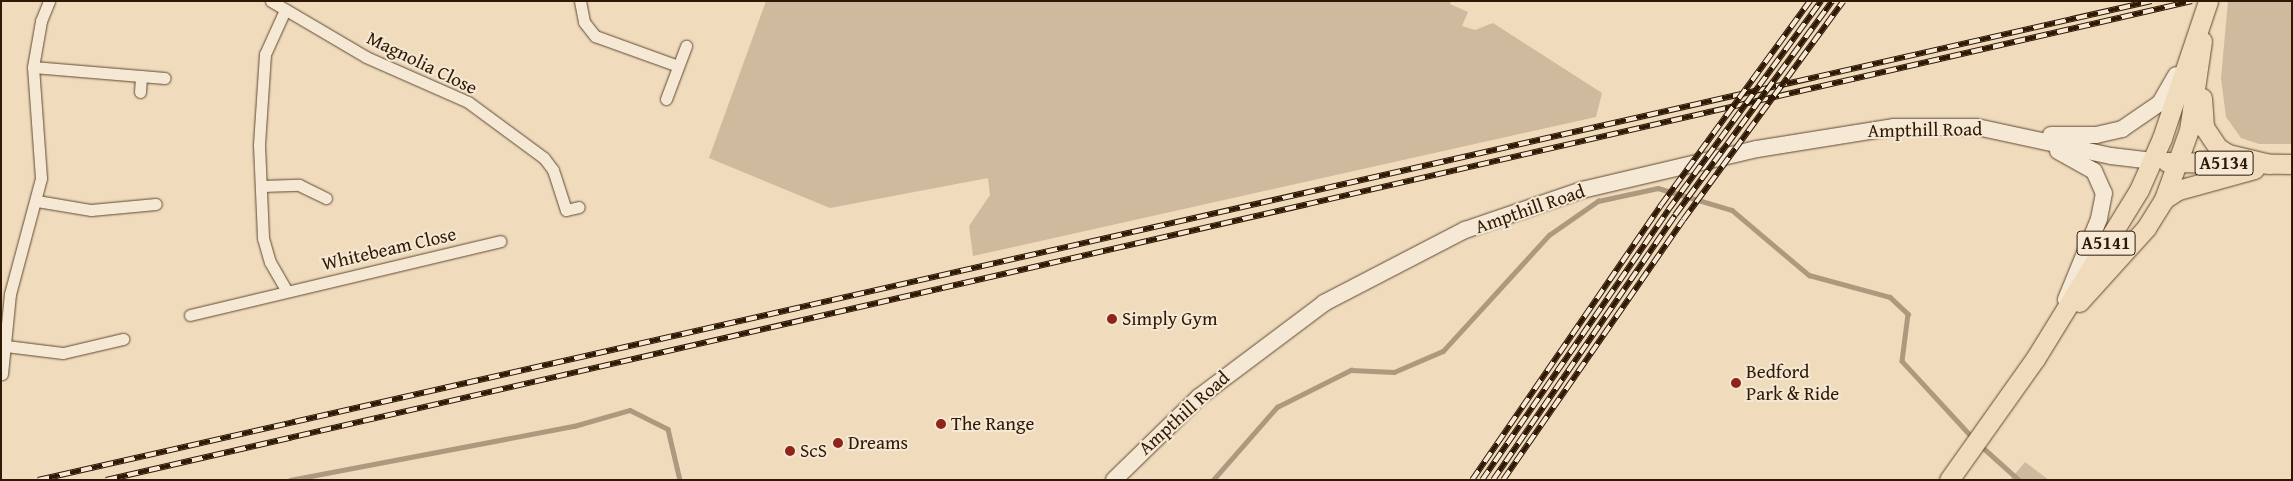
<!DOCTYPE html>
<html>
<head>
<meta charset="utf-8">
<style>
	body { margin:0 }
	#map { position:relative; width:2293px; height:481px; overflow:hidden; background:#f0dbbd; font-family:"Gentium Book Plus",serif }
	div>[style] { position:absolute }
	.green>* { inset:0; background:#cfba9e }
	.stream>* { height:4.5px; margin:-2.25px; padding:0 2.25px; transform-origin:2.25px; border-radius:2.25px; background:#ae997e }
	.roads { filter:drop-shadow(0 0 1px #5f4a32) drop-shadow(0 0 1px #5f4a32) }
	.street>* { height:11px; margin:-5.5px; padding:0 5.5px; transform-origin:5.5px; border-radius:5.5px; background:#f5e8d4 }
	.secondary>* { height:16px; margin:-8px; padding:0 8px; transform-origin:8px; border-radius:8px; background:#f5e8d4 }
	.primary>* { height:19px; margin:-9.5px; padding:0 9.5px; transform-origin:9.5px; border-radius:9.5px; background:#f0dbbd }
	.rail>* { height:5.5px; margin-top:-2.75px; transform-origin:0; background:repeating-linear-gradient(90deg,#f5e8d4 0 11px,#2f1904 0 22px); box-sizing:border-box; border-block:1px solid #2f1904 }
	.dots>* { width:14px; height:14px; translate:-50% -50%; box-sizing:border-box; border:2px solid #f5e8d4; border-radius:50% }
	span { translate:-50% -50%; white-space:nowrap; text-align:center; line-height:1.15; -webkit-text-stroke:4px #f5e8d4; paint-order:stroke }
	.shield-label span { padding:1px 4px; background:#f5e8d4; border:1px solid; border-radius:4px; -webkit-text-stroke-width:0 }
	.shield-label { font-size:18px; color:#2f1904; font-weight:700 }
	.street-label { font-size:19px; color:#2f1904 }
	.poi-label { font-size:19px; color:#2f1904 }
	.left { translate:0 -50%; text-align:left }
	.frame { position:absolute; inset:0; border:2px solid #2f1904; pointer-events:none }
</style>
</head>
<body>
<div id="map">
	<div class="green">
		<div style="clip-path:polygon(766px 1px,1451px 1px,1450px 4px,1468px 12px,1462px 26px,1475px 30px,1493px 23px,1602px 93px,1596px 117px,973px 256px,969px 226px,990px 195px,988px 178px,830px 208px,709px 158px)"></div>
		<div style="clip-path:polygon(2228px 1px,2292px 1px,2292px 144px,2259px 144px,2241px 138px,2226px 117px,2221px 78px)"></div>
		<div style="clip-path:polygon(2025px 462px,2049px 480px,2010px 480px)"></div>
	</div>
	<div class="stream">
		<div style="left:1979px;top:444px;width:54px;rotate:42deg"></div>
		<div style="left:290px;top:480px;width:289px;rotate:-10.8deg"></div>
		<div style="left:574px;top:426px;width:58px;rotate:-15.9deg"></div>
		<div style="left:630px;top:410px;width:42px;rotate:26.6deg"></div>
		<div style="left:668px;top:429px;width:52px;rotate:76.8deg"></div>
		<div style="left:1213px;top:480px;width:97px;rotate:-48.8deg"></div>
		<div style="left:1277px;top:407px;width:83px;rotate:-26.6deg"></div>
		<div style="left:1351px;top:370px;width:43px;rotate:2.7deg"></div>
		<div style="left:1394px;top:372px;width:53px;rotate:-23.2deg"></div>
		<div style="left:1443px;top:351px;width:157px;rotate:-47.6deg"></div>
		<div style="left:1549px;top:235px;width:60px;rotate:-34.8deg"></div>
		<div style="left:1598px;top:201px;width:61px;rotate:-12.2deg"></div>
		<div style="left:1658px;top:188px;width:77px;rotate:16.6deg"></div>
		<div style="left:1732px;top:210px;width:101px;rotate:40.2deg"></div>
		<div style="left:1809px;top:275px;width:84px;rotate:15.2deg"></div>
		<div style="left:1890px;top:297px;width:25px;rotate:43deg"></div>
		<div style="left:1908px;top:314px;width:47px;rotate:97.3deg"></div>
		<div style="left:1902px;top:361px;width:106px;rotate:47.3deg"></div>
	</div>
	<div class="roads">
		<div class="street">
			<div style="left:271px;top:1px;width:110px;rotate:30.5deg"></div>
			<div style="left:366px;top:57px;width:111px;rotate:23.8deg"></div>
			<div style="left:468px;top:102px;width:94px;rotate:36.4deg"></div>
			<div style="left:544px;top:158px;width:15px;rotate:53deg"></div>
			<div style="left:553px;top:170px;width:42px;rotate:72deg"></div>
			<div style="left:566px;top:210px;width:13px;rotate:-13deg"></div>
			<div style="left:580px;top:1px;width:21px;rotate:79deg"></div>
			<div style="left:584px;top:22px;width:18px;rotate:52deg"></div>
			<div style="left:595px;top:36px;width:88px;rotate:19.9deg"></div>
			<div style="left:285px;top:10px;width:48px;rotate:114.4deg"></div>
			<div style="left:265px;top:54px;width:91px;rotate:93.8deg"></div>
			<div style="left:259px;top:145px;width:93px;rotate:87.5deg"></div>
			<div style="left:263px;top:238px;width:25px;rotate:74deg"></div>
			<div style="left:270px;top:262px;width:32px;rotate:60deg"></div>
			<div style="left:33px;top:67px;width:132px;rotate:4.8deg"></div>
			<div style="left:140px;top:92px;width:16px;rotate:-86deg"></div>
			<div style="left:666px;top:99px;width:57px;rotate:-69.3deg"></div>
			<div style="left:262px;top:186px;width:37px;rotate:-2deg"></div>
			<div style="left:299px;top:185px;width:30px;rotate:26deg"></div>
			<div style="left:37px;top:201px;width:55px;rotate:9.5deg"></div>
			<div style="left:91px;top:210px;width:65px;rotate:-5.3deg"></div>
			<div style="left:190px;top:315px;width:319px;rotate:-13.4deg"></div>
			<div style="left:6px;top:346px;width:57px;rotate:7deg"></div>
			<div style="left:63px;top:353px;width:62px;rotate:-13.1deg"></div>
			<div style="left:2px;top:374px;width:80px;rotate:-84.3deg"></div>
			<div style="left:10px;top:294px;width:120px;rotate:-75deg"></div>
			<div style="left:41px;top:178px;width:111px;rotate:-94.1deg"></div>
			<div style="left:33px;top:67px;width:47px;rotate:-80.1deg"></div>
			<div style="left:41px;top:21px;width:22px;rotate:-68deg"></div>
		</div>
		<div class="secondary">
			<div style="left:2051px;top:135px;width:45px"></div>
			<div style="left:2096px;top:135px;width:27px;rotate:-13deg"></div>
			<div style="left:2122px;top:129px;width:46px;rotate:-34.4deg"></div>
			<div style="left:2160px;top:103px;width:32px;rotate:-60deg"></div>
			<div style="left:2058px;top:151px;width:41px;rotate:29.1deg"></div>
			<div style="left:2094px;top:171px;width:24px;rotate:66deg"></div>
			<div style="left:2104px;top:193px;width:26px;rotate:101deg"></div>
			<div style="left:2099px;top:219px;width:87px;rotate:112.4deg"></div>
			<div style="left:1114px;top:480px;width:119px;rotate:-44.3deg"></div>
			<div style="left:1199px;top:397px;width:156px;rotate:-36.9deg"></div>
			<div style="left:1324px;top:303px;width:159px;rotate:-27.4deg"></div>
			<div style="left:1465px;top:230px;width:124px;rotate:-18.9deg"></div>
			<div style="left:1582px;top:190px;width:180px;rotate:-13.2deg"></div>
			<div style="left:1757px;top:149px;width:139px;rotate:-9.1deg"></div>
			<div style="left:1894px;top:127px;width:83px"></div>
			<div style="left:1977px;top:127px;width:137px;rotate:12.2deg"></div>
			<div style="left:2111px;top:156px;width:42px;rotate:6.8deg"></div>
		</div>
		<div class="primary">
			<div style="left:2202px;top:98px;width:29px;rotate:86deg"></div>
			<div style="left:2204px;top:127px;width:25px;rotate:56deg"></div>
			<div style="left:2218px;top:148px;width:12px;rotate:31deg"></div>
			<div style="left:2228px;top:154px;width:43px;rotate:13.4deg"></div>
			<div style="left:2167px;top:162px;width:125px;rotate:0.9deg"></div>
			<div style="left:2164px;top:199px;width:17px;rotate:-33deg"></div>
			<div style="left:2178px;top:190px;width:79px;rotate:-15.4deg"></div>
			<div style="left:2079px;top:302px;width:100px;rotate:-47.8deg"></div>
			<div style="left:2146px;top:228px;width:34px;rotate:-58deg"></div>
			<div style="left:2164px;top:199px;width:73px;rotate:-70.1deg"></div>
			<div style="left:2189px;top:130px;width:90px;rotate:-81.7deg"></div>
			<div style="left:1949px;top:480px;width:148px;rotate:-54.6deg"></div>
			<div style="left:2035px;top:359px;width:198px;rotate:-58.4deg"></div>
			<div style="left:2139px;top:190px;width:57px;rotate:-66.1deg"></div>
			<div style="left:2162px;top:138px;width:145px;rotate:-71.4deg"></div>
		</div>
	</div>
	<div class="rail">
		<div style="left:38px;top:480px;width:2167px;rotate:-12.77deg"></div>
		<div style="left:106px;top:480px;width:2140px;rotate:-12.93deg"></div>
		<div style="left:1472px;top:480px;width:334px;rotate:-55.5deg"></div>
		<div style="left:1661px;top:205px;width:253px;rotate:-53.9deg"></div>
		<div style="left:1482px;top:480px;width:328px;rotate:-55.4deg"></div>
		<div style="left:1668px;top:210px;width:259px;rotate:-53.8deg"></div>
		<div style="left:1493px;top:480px;width:321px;rotate:-55.5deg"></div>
		<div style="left:1675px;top:215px;width:265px;rotate:-53.7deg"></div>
		<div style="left:1503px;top:480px;width:316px;rotate:-55.3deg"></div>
		<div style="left:1683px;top:220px;width:271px;rotate:-53.8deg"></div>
	</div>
	<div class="dots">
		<div style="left:1112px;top:319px;background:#8f2418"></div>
		<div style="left:1736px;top:383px;background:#8f2418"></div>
		<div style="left:941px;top:424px;background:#8f2418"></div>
		<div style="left:838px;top:443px;background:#8f2418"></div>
		<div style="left:790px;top:451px;background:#8f2418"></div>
	</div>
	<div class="shield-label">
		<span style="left:2224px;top:163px">A5134</span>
		<span style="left:2106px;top:243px">A5141</span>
	</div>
	<div class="street-label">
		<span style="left:422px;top:63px;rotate:26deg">Magnolia Close</span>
		<span style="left:1925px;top:130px;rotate:-1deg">Ampthill Road</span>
		<span style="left:1530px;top:209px;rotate:-19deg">Ampthill Road</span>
		<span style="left:389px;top:249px;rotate:-13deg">Whitebeam Close</span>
		<span style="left:1184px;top:413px;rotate:-42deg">Ampthill Road</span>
	</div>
	<div class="poi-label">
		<span class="left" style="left:1122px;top:319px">Simply Gym</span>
		<span class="left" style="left:1746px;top:383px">Bedford<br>Park &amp; Ride</span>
		<span class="left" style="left:951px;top:424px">The Range</span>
		<span class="left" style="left:848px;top:443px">Dreams</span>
		<span class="left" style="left:800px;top:451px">ScS</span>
	</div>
	<div class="frame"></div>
</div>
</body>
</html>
